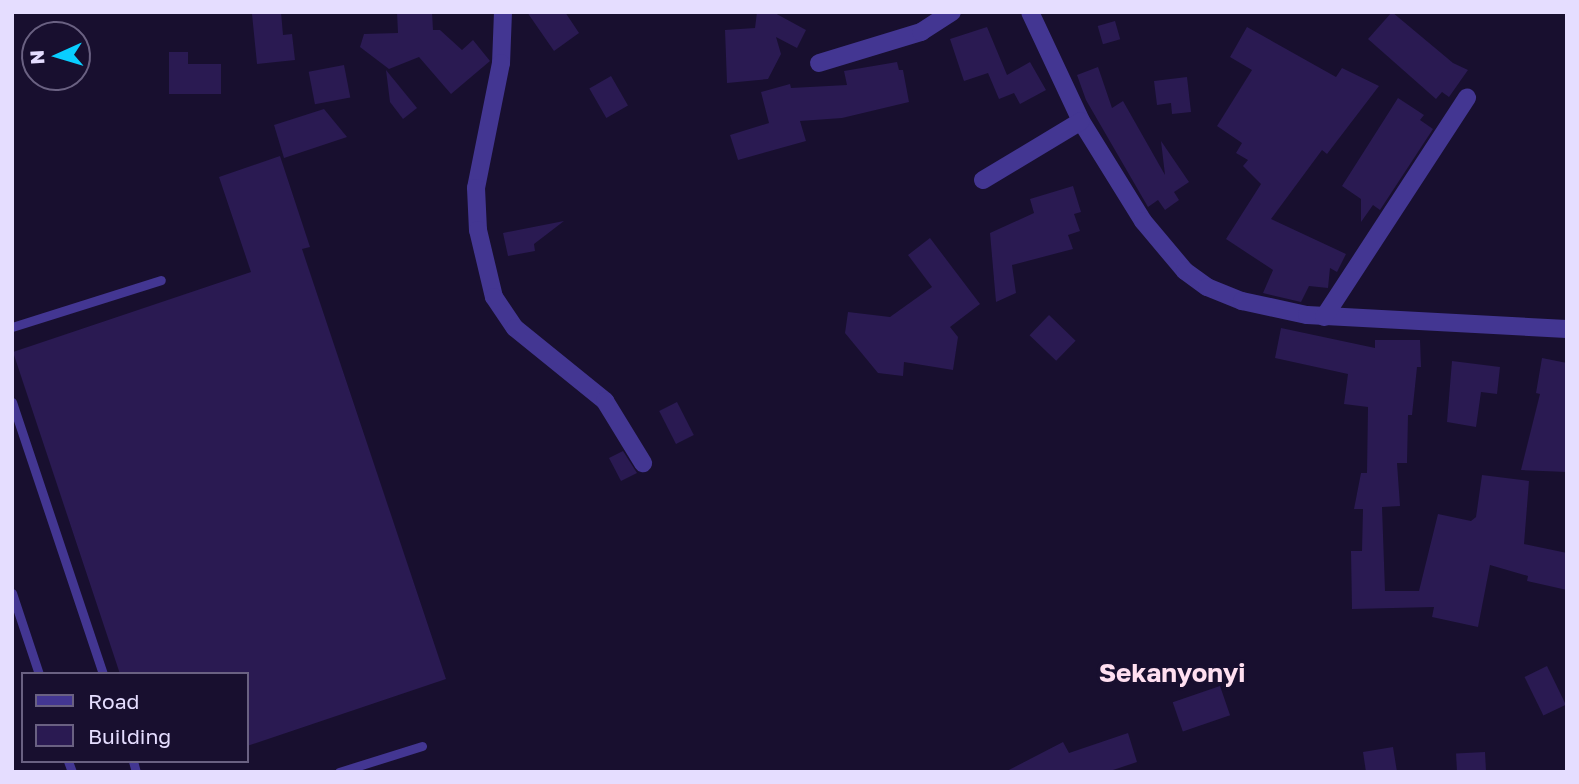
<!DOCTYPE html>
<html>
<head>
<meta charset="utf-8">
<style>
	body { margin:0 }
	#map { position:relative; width:1579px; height:784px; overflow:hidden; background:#180f2f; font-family:"Golos Text",sans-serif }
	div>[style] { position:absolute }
	.building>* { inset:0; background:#2a1a52; transform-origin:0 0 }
	.service>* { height:9px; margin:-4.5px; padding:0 4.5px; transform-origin:4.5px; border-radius:4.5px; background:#433692 }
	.minor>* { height:18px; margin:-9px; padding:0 9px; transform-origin:9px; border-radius:9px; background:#433692 }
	span { translate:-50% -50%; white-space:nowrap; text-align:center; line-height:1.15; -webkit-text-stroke:7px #180f2f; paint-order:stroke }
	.quarter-label { font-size:26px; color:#ffdff0; font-weight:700 }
	.frame { position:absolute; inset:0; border:14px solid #e5ddff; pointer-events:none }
	.legend { position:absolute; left:21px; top:672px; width:228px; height:91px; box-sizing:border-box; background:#180f2f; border:2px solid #6a6182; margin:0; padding:9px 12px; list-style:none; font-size:21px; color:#e5ddff }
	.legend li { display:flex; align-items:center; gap:14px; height:35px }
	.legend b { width:35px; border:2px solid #6a6182 }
	.north { position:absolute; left:21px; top:21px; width:70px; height:70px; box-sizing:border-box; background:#180f2f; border:2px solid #6a6182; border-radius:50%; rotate:266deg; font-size:19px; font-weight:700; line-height:28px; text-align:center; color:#e5ddff }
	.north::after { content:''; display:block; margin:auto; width:24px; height:32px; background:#09ceff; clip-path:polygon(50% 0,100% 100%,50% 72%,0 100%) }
</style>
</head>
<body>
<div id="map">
	<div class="building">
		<div style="clip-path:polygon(281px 12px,283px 35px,292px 34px,295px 60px,257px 64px,252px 14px)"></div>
		<div style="clip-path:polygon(397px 12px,432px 12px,433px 30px,440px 30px,462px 50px,473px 40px,490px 61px,451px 94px,419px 57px,389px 69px,360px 47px,364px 34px,398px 33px)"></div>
		<div style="clip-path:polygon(527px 12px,565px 12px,579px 33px,554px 51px)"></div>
		<div style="clip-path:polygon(757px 12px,773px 12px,806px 30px,797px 48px,776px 37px,781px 54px,768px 79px,727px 83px,725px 30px,755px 28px)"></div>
		<div style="clip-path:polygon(1392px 12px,1453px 63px,1468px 70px,1449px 97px,1442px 92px,1436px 99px,1368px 39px)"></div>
		<div style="left:1115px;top:21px;width:19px;height:18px;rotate:74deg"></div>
		<div style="clip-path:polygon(987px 27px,1007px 75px,1030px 62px,1046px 90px,1020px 104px,1014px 93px,999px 99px,988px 73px,964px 81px,950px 39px)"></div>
		<div style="clip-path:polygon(1247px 27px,1336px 77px,1342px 68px,1379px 86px,1327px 154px,1322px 150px,1271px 219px,1346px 254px,1337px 272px,1330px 268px,1328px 288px,1309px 286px,1301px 302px,1263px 293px,1273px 270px,1226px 239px,1261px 184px,1243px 166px,1248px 160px,1236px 153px,1242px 143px,1217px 126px,1252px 70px,1230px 57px)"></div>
		<div style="clip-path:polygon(169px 52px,188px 52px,188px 64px,221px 64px,221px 94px,169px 94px)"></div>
		<div style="clip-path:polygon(897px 62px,899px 70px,903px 70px,909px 102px,842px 118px,800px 121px,806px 141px,738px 160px,730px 135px,769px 123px,761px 92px,790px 84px,791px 88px,847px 85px,844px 71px)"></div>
		<div style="left:344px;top:65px;width:33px;height:36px;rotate:79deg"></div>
		<div style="clip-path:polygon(1098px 67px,1112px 108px,1123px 101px,1165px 175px,1161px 141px,1189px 182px,1174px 192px,1179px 200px,1165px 210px,1158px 200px,1148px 207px,1086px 100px,1077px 75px)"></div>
		<div style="clip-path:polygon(386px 70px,417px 108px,403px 119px,390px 102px)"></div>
		<div style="left:611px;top:76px;width:34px;height:25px;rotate:60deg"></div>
		<div style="clip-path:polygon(1187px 77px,1191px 112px,1172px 114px,1171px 103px,1157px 105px,1154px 81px)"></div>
		<div style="clip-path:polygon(1398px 98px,1424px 115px,1420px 120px,1433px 129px,1380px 210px,1373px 205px,1361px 222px,1361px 199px,1342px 186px)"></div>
		<div style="clip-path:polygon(324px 109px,347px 137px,284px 158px,274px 125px)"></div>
		<div style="clip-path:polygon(280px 156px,310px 247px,302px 249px,446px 679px,247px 746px,247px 674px,120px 674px,13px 352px,251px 272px,219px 177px)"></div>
		<div style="clip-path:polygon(1073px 186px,1081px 212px,1074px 214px,1080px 231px,1068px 235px,1073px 249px,1012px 265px,1016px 293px,996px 302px,990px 233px,1034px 213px,1030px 199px)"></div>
		<div style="clip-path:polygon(564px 221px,534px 244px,535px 251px,508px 256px,503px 233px)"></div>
		<div style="clip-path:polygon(930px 238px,980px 304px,950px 327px,958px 337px,953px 370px,904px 362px,903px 376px,878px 373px,845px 333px,848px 312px,890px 317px,932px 287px,908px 255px)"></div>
		<div style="left:1049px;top:315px;width:37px;height:28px;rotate:44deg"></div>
		<div style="clip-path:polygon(1281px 328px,1375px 348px,1375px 340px,1420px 340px,1421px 367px,1417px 367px,1412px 415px,1408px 415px,1407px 463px,1397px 463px,1400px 506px,1382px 507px,1385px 591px,1419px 591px,1438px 514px,1471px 521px,1476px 517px,1482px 475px,1529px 481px,1524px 544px,1567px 553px,1567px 590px,1527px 581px,1528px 576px,1490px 565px,1478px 627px,1432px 617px,1434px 607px,1352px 609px,1351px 551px,1362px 551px,1363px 509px,1354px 509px,1361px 473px,1367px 473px,1368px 407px,1344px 404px,1348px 374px,1275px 358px)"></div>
		<div style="clip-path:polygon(1542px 358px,1567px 363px,1567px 472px,1521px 470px,1540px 394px,1536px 393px)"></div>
		<div style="clip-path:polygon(1452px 361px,1500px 367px,1497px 394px,1481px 392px,1476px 427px,1447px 422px)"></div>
		<div style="left:677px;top:402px;width:37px;height:20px;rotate:63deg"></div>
		<div style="clip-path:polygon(623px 451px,637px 473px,621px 481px,609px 458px)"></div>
		<div style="left:1216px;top:664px;width:16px;height:17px;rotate:68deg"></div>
		<div style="left:1547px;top:666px;width:43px;height:25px;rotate:64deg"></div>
		<div style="left:1220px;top:686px;width:31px;height:50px;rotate:71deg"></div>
		<div style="clip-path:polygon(1128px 733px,1137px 762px,1107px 772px,1005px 772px,1063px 742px,1069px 753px)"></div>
		<div style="clip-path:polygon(1393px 747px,1397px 772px,1366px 772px,1363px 752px)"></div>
		<div style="left:1485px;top:752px;width:20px;height:29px;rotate:87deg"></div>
	</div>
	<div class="service">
		<div style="left:12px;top:327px;width:156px;rotate:-17.5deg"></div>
		<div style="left:12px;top:402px;width:287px;rotate:71.5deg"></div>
		<div style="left:12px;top:593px;width:85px;rotate:71.6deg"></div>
		<div style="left:68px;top:761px;width:12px;rotate:70deg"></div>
		<div style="left:133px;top:761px;width:11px;rotate:75deg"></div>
		<div style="left:339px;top:772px;width:87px;rotate:-17.4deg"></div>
	</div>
	<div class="minor">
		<div style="left:503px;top:12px;width:51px;rotate:92.2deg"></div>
		<div style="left:501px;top:63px;width:127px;rotate:101.3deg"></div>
		<div style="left:476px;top:188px;width:42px;rotate:87.3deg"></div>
		<div style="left:478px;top:230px;width:69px;rotate:76.6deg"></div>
		<div style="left:494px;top:297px;width:37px;rotate:56deg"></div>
		<div style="left:515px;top:328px;width:116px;rotate:39deg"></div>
		<div style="left:605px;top:401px;width:73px;rotate:58.5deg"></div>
		<div style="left:1030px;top:12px;width:120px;rotate:64.9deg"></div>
		<div style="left:1081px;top:121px;width:118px;rotate:58.2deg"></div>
		<div style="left:1143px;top:221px;width:65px;rotate:50deg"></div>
		<div style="left:1185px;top:271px;width:27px;rotate:36deg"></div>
		<div style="left:1207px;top:287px;width:38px;rotate:22deg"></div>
		<div style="left:1242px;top:301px;width:66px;rotate:12.2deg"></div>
		<div style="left:1307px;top:315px;width:260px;rotate:3.1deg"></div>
		<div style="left:819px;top:63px;width:107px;rotate:-16.9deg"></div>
		<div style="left:921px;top:32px;width:37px;rotate:-33deg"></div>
		<div style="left:983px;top:180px;width:114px;rotate:-31deg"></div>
		<div style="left:1324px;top:317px;width:262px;rotate:-56.9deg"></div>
	</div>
	<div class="quarter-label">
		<span style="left:1172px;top:673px">Sekanyonyi</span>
	</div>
	<div class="frame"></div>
	<ul class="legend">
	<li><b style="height:9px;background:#433692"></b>Road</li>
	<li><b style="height:19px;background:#2a1a52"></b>Building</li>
	</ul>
	<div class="north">N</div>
</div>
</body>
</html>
